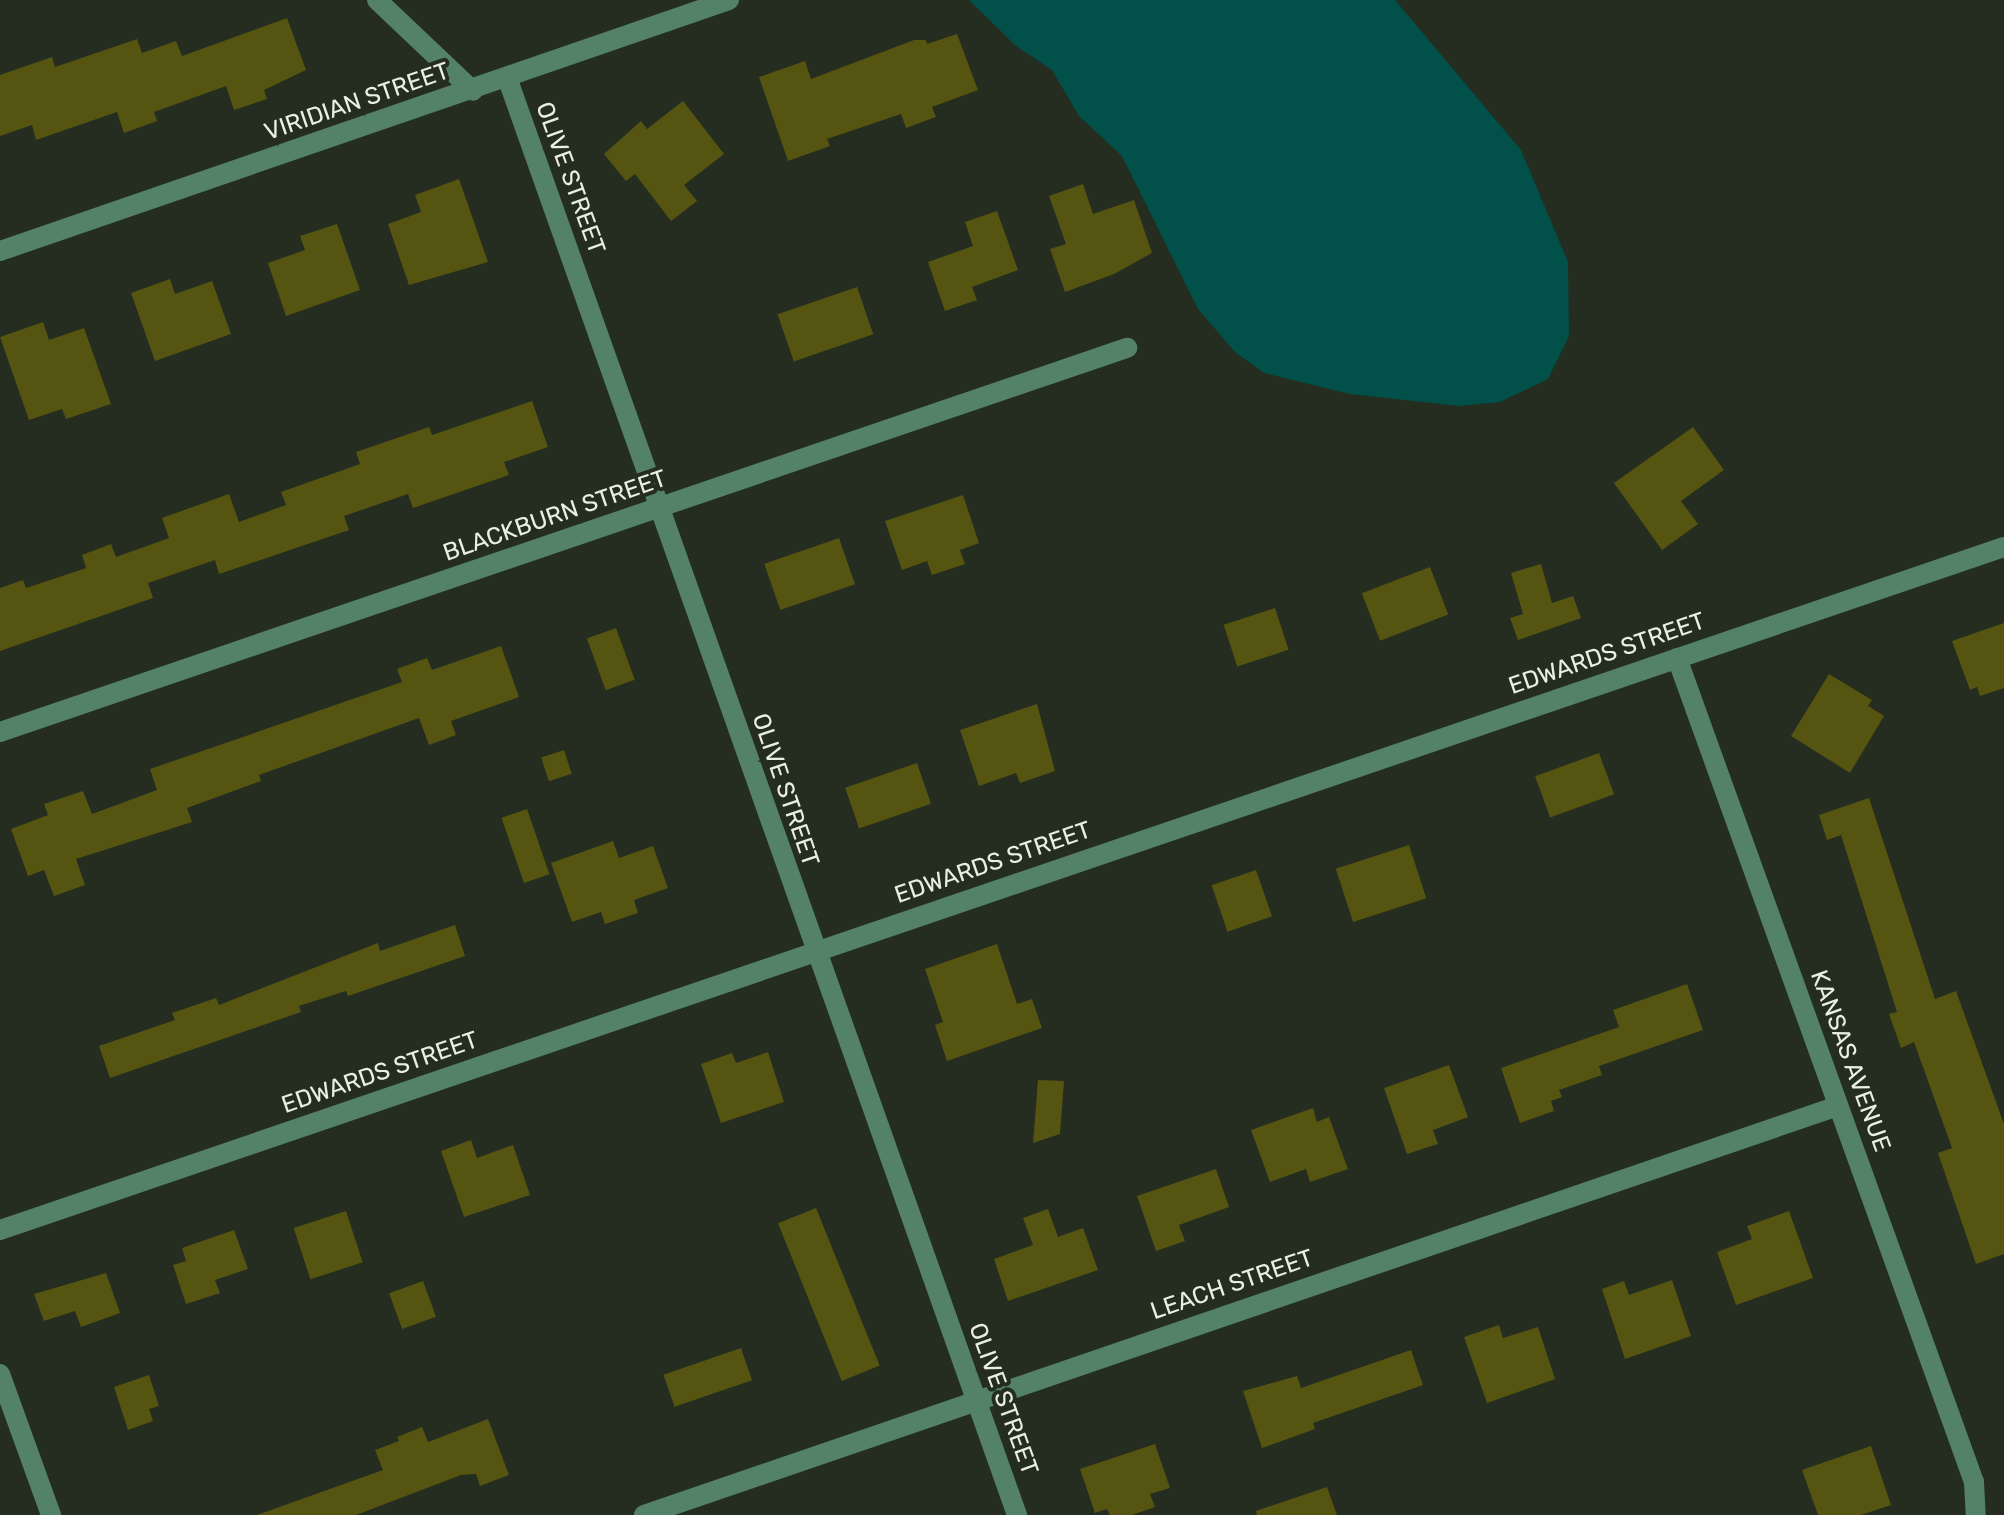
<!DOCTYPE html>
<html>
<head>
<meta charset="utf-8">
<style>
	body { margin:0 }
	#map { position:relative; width:2004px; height:1515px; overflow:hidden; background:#242d1f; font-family:Rubik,sans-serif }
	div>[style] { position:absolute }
	.water>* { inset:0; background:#01504a }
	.building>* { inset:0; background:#555411; transform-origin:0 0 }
	.minor>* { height:20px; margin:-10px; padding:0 10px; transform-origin:10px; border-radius:10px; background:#538269 }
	span { translate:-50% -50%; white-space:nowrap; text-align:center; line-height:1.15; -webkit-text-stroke:8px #242d1f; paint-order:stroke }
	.street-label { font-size:24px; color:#e9efe5 }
</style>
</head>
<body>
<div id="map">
	<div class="water">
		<div style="clip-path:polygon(969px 0,1395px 0,1521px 150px,1568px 262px,1569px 336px,1548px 379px,1500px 402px,1459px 406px,1350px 394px,1264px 373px,1235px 352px,1198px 309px,1122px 156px,1079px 116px,1052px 70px,1016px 46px)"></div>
	</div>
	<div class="building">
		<div style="clip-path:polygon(287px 18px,306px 70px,264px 90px,267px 99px,234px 110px,226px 86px,154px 112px,157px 121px,124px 133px,117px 112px,36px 140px,32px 125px,0 136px,0 75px,52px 57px,55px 67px,137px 39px,142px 53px,176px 41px,182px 56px)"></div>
		<div style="clip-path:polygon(957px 34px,978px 90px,932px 107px,936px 117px,906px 128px,901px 114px,827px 139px,830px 146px,788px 161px,759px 77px,805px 61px,811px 79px,914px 40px,926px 40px,927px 44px)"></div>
		<div style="clip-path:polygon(683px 101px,724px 154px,684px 185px,697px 201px,671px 221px,635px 174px,626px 181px,604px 154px,641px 121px,647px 129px)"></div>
		<div style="clip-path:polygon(459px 179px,488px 262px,409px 285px,388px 224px,421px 212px,415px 195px)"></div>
		<div style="clip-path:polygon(1083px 184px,1093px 214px,1134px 200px,1152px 253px,1114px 274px,1065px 292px,1050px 249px,1066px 244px,1049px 196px)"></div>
		<div style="clip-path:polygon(997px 211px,1018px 270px,972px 287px,977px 300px,945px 311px,928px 262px,973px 246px,965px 222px)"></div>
		<div style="clip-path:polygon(337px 224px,360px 290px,286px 316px,268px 263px,305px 250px,300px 236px)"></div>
		<div style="clip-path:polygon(170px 279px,175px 294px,212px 281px,231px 334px,155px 361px,131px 293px)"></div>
		<div style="left:857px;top:287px;width:50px;height:84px;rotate:71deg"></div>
		<div style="clip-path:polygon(43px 322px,49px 340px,84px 328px,111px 404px,66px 419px,62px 409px,29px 420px,0 337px)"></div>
		<div style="clip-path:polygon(532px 401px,548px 447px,504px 462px,509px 475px,413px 508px,408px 494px,344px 516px,349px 530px,219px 574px,215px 560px,148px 583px,153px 598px,0 651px,0 588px,23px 580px,26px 588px,86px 568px,82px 555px,111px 544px,116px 557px,169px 538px,162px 518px,229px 494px,239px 522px,286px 505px,281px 492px,360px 464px,356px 452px,429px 427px,432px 435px)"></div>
		<div style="clip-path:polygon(1693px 427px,1724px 470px,1681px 501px,1698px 524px,1662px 550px,1614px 483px)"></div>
		<div style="clip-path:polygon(963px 495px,979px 543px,960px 550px,965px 564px,932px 575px,927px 561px,902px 570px,885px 521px)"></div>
		<div style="left:839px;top:538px;width:49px;height:79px;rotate:71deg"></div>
		<div style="clip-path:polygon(1541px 564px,1552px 603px,1573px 596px,1581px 618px,1518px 640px,1510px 618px,1523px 614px,1511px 573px)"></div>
		<div style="left:1430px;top:567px;width:51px;height:73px;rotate:69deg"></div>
		<div style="left:1275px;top:608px;width:44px;height:54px;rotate:72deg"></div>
		<div style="clip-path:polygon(2004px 623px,2004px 688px,1980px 696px,1977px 687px,1970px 690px,1952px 641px)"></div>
		<div style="left:616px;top:628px;width:55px;height:31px;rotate:70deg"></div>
		<div style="clip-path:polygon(501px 646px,519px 697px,451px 721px,456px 735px,429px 745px,419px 718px,259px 775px,261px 781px,187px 808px,192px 822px,76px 859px,85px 885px,54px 896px,44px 870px,28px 876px,11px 829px,48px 815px,44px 804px,83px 791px,92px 814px,157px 790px,150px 769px,402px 682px,397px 669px,427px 658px,432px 670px)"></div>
		<div style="clip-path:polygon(1829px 674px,1872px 700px,1868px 706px,1884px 716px,1850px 773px,1791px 736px)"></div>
		<div style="clip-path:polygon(1037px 704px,1055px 771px,1020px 783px,1016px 773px,979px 786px,960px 730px)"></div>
		<div style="left:564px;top:750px;width:25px;height:24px;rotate:72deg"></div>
		<div style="left:1599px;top:753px;width:44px;height:68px;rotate:70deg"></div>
		<div style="left:917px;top:763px;width:43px;height:76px;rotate:71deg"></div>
		<div style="clip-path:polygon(1869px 798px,1935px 999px,1956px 991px,2004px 1124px,2004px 1254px,1976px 1264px,1938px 1153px,1952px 1148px,1914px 1042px,1901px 1048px,1889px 1014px,1897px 1012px,1841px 835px,1827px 840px,1819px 815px)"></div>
		<div style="left:527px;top:809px;width:69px;height:27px;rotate:71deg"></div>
		<div style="clip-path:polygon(613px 841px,619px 858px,653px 846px,668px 888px,634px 900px,638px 913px,605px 924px,601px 912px,572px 922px,551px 863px)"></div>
		<div style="left:1409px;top:845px;width:56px;height:77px;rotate:72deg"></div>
		<div style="left:1256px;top:870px;width:49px;height:47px;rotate:71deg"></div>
		<div style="clip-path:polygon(455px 925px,465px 956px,348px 996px,346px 991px,299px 1006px,301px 1012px,110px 1078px,99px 1046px,175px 1020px,172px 1013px,216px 998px,219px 1005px,378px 943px,380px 951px)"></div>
		<div style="clip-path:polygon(997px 944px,1017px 1004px,1032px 999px,1042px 1028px,947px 1061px,935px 1025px,943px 1022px,925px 969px)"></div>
		<div style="clip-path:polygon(1687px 984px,1703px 1030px,1599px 1066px,1602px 1075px,1559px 1090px,1562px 1097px,1551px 1101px,1554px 1111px,1520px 1123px,1501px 1068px,1619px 1027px,1613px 1010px)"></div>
		<div style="clip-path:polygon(768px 1052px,784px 1102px,721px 1123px,701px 1064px,732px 1053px,736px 1063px)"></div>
		<div style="clip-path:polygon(1449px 1065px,1468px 1117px,1433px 1130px,1438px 1144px,1407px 1154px,1384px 1088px)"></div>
		<div style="clip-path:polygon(1038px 1080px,1064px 1081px,1060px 1134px,1033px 1143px)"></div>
		<div style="clip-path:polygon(1313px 1108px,1317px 1122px,1329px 1117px,1348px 1169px,1310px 1182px,1306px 1169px,1270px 1182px,1251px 1130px)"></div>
		<div style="clip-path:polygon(471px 1140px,477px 1158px,513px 1145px,530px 1195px,464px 1217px,441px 1151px)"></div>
		<div style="clip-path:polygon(1216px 1169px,1229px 1207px,1179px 1225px,1185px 1241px,1156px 1251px,1137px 1196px)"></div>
		<div style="left:816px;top:1208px;width:170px;height:41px;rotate:68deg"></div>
		<div style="clip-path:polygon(1048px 1209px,1058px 1237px,1083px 1228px,1098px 1270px,1008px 1301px,994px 1259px,1033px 1245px,1023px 1218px)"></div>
		<div style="left:346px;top:1211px;width:54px;height:55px;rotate:72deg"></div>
		<div style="clip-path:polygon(1789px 1211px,1813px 1278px,1736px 1305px,1717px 1252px,1752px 1239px,1747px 1226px)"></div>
		<div style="clip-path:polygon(234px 1230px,248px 1269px,215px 1280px,220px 1293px,186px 1304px,173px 1265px,186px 1261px,182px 1248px)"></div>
		<div style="clip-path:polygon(106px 1273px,120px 1313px,81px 1327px,75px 1311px,44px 1321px,34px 1294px)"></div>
		<div style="clip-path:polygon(1672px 1280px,1691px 1336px,1625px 1359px,1602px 1289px,1624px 1281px,1629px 1295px)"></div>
		<div style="left:423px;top:1281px;width:38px;height:36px;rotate:70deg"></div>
		<div style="clip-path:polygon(1499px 1325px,1503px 1338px,1538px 1327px,1555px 1379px,1487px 1403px,1464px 1337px)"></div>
		<div style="left:741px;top:1348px;width:34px;height:82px;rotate:71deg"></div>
		<div style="clip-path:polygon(1411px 1350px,1423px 1385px,1313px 1423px,1315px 1429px,1262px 1448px,1243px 1391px,1297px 1376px,1301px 1388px)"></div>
		<div style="clip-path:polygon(149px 1375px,159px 1406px,149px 1409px,153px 1421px,128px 1430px,114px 1387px)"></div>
		<div style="clip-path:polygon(488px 1419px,509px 1475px,480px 1486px,476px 1474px,461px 1475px,356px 1515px,257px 1515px,383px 1470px,375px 1450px,399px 1441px,397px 1437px,422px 1427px,428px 1442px)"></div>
		<div style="clip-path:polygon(1155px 1444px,1170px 1488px,1150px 1494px,1155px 1507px,1132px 1515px,1110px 1515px,1107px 1509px,1095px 1513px,1080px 1469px)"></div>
		<div style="clip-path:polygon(1871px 1446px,1891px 1505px,1861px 1515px,1818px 1515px,1802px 1470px)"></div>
		<div style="clip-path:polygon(1327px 1487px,1337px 1515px,1257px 1515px,1256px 1511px)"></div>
	</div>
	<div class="minor">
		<div style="left:377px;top:0;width:132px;rotate:43.5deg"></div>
		<div style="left:508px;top:80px;width:1523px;rotate:70.47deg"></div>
		<div style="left:0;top:251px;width:771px;rotate:-19deg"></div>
		<div style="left:1677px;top:658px;width:876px;rotate:70.18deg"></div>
		<div style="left:1974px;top:1482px;width:33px;rotate:87deg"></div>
		<div style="left:0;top:732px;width:1191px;rotate:-18.82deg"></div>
		<div style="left:0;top:1230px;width:2117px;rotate:-18.82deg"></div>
		<div style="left:0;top:1374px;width:150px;rotate:70.1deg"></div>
		<div style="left:644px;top:1515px;width:1262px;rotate:-18.91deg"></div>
	</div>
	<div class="street-label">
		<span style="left:357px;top:102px;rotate:-19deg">VIRIDIAN STREET</span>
		<span style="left:570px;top:178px;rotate:70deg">OLIVE STREET</span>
		<span style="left:555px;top:516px;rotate:-19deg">BLACKBURN STREET</span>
		<span style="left:1607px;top:654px;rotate:-19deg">EDWARDS STREET</span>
		<span style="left:785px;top:790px;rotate:71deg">OLIVE STREET</span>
		<span style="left:993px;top:863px;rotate:-19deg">EDWARDS STREET</span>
		<span style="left:1850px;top:1061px;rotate:70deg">KANSAS AVENUE</span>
		<span style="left:380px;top:1073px;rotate:-19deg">EDWARDS STREET</span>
		<span style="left:1232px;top:1285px;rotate:-19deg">LEACH STREET</span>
		<span style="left:1003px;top:1399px;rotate:70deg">OLIVE STREET</span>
	</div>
</div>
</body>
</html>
